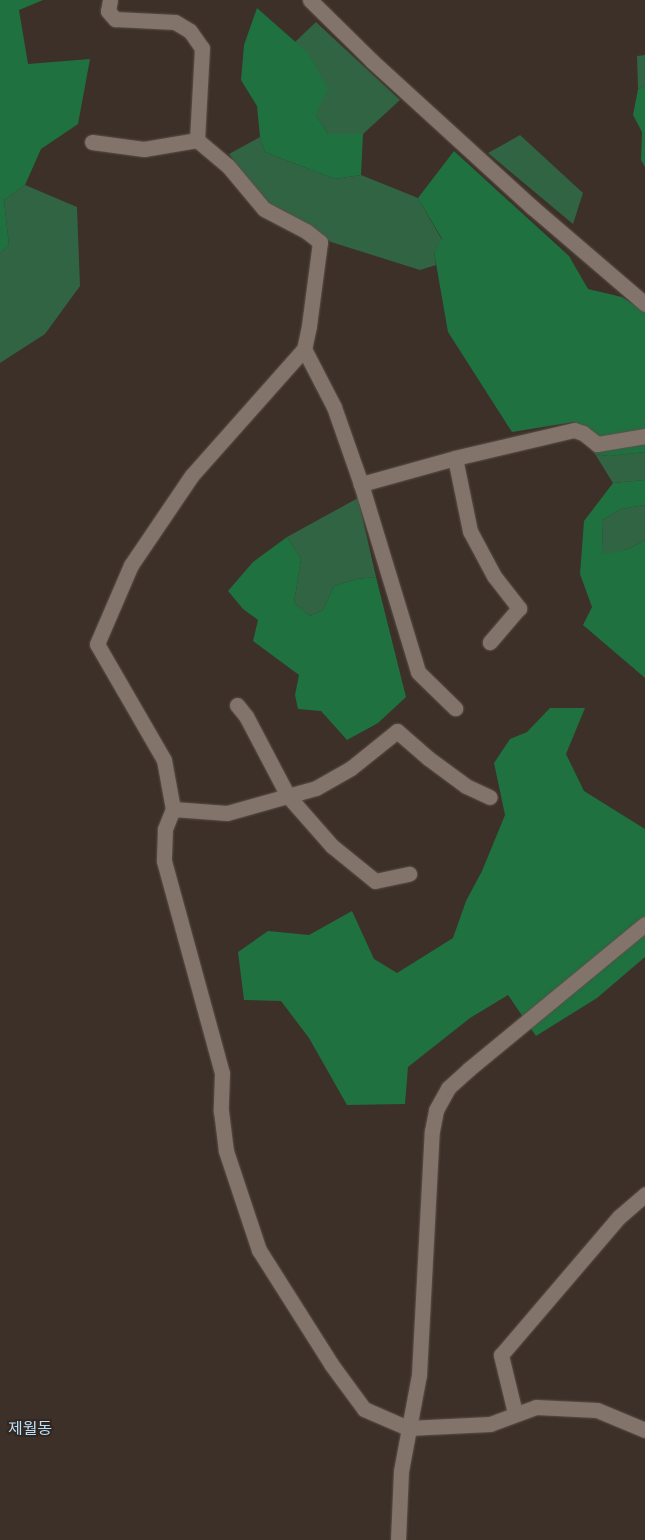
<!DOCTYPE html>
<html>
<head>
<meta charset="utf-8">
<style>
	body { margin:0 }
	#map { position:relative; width:645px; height:1540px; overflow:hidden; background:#3c3028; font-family:Arial,"Noto Sans KR",sans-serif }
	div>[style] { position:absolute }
	.green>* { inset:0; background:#316442 }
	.forest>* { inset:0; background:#1f7140 }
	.roads { filter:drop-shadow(0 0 1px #5a4f49) drop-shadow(0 0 1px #5a4f49) }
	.minor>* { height:15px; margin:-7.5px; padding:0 7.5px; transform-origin:7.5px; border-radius:7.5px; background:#82736b }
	span { translate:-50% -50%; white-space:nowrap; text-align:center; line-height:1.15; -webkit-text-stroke:4px #32261e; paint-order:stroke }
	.quarter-label { font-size:16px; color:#b7dffe }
</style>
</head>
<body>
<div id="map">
	<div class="green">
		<div style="clip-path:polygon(316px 22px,400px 100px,363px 134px,328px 134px,316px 115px,295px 42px)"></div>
		<div style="clip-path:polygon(645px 55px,645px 86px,638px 89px,637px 56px)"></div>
		<div style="clip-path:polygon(520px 135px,583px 193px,573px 224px,488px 153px)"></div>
		<div style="clip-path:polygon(260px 137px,265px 152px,335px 179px,361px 175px,418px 198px,442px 240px,434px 252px,436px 265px,420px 270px,331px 242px,285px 211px,263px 202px,229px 154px)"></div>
		<div style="clip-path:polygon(25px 185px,77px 207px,80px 286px,45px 334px,0 363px,0 253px,9px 246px,4px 200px)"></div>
		<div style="clip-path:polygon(645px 452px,645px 480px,613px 483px,595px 454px,609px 456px)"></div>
		<div style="clip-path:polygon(358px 498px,376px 577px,357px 579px,334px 586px,323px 610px,310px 616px,294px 603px,301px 559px,287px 537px)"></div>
		<div style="clip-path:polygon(645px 505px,645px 540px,629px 549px,603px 555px,602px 520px,621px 509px)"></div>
	</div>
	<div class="forest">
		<div style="clip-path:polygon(0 0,43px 0,19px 10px,28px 64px,90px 59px,78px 124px,41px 149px,25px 185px,4px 200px,9px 246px,0 253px)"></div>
		<div style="clip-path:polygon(257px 8px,308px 53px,328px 89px,316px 115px,328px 134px,363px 134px,361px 175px,335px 179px,265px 152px,260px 137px,257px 106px,241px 80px,244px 45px)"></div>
		<div style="clip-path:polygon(645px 86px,645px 167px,641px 160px,642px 132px,633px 115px,638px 89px)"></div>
		<div style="clip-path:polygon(454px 151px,569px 256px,588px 289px,622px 297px,645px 312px,645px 452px,609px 456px,595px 454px,574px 422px,512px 432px,448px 332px,434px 252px,442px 239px,418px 198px)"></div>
		<div style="clip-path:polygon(645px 480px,645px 505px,621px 509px,602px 520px,603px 554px,629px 549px,645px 540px,645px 678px,583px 625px,592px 607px,580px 574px,584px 521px,613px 483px)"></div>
		<div style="clip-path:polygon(287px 537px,301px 559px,294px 603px,310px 616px,323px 610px,334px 586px,357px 579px,376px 577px,406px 697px,378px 723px,347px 740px,321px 711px,298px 709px,295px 695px,299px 675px,253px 641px,258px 620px,243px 609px,228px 591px,253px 562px)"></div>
		<div style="clip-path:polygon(550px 708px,585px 708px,566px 754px,584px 791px,645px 829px,645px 957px,597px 998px,536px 1036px,508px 995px,470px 1018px,408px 1067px,405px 1104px,347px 1105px,309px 1038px,281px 1001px,244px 1000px,238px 952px,268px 931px,309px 935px,352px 911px,374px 959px,397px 973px,453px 938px,466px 901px,482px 871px,505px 815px,494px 763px,510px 739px,527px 732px)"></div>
	</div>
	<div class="roads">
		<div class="minor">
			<div style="left:110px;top:0;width:11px;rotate:100deg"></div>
			<div style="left:108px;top:11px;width:11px;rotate:49deg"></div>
			<div style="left:115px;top:19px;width:60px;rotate:2.9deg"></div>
			<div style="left:175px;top:22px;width:17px;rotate:31deg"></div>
			<div style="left:190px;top:31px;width:21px;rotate:55deg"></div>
			<div style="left:202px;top:48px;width:92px;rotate:93.1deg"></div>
			<div style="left:197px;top:140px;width:40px;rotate:40deg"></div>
			<div style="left:228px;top:166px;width:56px;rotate:50.1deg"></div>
			<div style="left:264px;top:209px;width:47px;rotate:27.6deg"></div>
			<div style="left:306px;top:231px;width:18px;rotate:38deg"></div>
			<div style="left:320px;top:242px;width:85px;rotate:97.5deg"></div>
			<div style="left:309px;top:326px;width:24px;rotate:102deg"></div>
			<div style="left:310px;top:0;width:87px;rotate:44.5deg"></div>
			<div style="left:372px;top:61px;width:217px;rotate:42.4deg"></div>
			<div style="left:532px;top:207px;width:149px;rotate:40.6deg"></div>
			<div style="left:92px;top:142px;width:52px;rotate:7.7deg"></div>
			<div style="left:144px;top:149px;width:54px;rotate:-9.6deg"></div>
			<div style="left:645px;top:436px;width:49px;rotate:170.5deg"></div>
			<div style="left:597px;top:444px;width:18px;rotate:-142deg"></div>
			<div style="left:583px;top:433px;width:9px;rotate:-162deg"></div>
			<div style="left:574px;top:430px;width:122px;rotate:166.8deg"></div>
			<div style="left:455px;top:458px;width:98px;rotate:164.5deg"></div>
			<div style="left:361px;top:484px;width:82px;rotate:-109.3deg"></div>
			<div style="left:334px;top:407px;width:65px;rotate:-117.3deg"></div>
			<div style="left:304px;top:349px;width:169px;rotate:131.6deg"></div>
			<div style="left:192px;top:475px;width:109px;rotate:124.1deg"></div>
			<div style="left:131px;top:565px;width:86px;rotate:113.3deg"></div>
			<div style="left:97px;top:644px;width:134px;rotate:60deg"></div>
			<div style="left:164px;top:760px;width:50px;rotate:79.6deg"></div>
			<div style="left:173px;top:809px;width:22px;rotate:112deg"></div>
			<div style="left:165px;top:829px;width:32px;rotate:92deg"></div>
			<div style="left:164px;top:861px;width:220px;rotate:74.7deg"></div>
			<div style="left:222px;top:1073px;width:38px;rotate:92deg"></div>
			<div style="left:221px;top:1111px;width:40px;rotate:82.9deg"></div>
			<div style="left:226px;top:1151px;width:104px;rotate:71.6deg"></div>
			<div style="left:259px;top:1250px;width:135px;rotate:57.7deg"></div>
			<div style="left:331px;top:1364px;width:56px;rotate:53.7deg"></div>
			<div style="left:364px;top:1409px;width:48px;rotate:23.4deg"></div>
			<div style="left:408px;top:1428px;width:82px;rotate:-2.8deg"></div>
			<div style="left:490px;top:1424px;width:49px;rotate:-20.3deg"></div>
			<div style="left:536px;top:1407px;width:61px;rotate:2.8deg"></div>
			<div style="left:597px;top:1410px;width:52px;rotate:22.6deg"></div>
			<div style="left:455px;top:458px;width:75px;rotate:78.4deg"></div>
			<div style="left:470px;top:531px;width:51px;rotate:61.9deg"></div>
			<div style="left:494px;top:576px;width:41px;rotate:52deg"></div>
			<div style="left:519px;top:608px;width:45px;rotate:130.5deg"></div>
			<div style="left:361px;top:484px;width:196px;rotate:73.1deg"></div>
			<div style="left:418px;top:672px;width:52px;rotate:44.2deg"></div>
			<div style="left:237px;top:705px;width:14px;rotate:51deg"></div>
			<div style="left:246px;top:716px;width:90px;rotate:62.3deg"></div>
			<div style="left:288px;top:796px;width:67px;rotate:48.7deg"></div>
			<div style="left:332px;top:846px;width:55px;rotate:39.1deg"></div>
			<div style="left:375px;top:881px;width:35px;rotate:-12deg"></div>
			<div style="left:173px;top:809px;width:54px;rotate:4.2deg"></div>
			<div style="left:227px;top:813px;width:92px;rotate:-15.7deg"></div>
			<div style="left:316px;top:788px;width:40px;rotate:-29.7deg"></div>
			<div style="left:351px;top:768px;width:59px;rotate:-38.8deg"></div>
			<div style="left:397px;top:731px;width:41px;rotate:41.1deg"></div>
			<div style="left:428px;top:758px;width:47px;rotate:36.4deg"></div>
			<div style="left:466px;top:786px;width:26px;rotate:25deg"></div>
			<div style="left:515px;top:1413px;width:60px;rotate:-103.6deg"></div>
			<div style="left:501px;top:1355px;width:182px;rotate:-49.5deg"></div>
			<div style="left:619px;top:1217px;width:35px;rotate:-41deg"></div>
			<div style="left:398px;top:1540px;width:69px;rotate:-87.5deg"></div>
			<div style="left:401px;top:1471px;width:98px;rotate:-79.4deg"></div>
			<div style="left:419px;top:1375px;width:244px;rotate:-87deg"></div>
			<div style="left:432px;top:1131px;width:21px;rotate:-79deg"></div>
			<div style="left:436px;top:1110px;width:25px;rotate:-61deg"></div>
			<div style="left:448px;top:1088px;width:28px;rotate:-42deg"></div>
			<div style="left:469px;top:1069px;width:228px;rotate:-39.5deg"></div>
		</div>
	</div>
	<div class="quarter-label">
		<span style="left:30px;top:1429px">제월동</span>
	</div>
</div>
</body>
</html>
